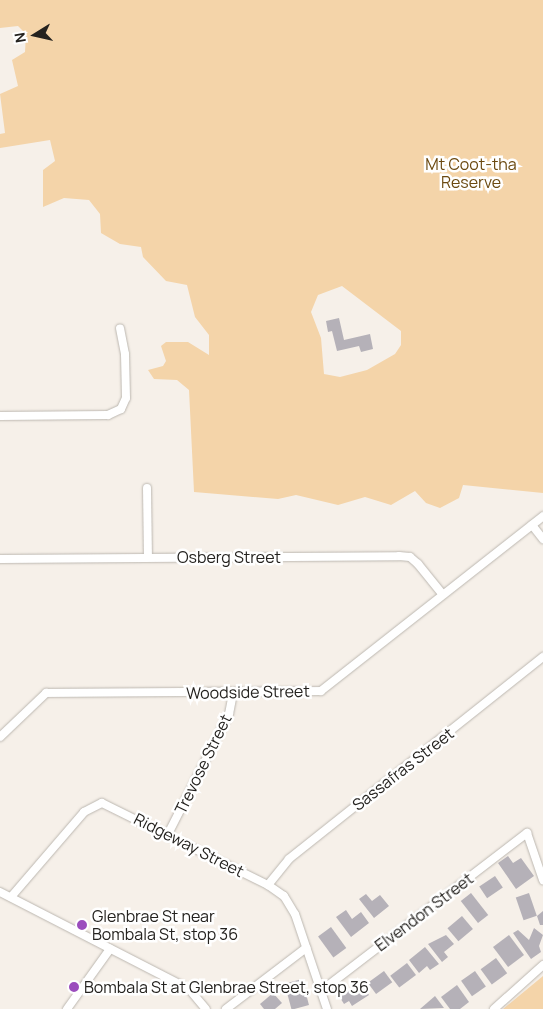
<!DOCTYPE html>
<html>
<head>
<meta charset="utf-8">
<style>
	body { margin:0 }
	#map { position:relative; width:543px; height:1009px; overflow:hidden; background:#f6f0e9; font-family:Manrope,sans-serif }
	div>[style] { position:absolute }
	.green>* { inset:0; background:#f4d4a9 }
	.building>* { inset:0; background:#b5b1b8; transform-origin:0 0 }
	.roads { filter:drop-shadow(0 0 1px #bcb7b0) drop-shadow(0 0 1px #bcb7b0) }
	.street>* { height:8px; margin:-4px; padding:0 4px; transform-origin:4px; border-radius:4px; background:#fff }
	.dots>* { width:14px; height:14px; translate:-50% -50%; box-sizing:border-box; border:2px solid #fff; border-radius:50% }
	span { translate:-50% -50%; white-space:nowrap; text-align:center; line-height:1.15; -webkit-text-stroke:5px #fff; paint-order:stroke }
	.park-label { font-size:16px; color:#6c4a11 }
	.street-label { font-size:16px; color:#24221f }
	.poi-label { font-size:16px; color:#24221f }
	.left { translate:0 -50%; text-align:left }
	.north { position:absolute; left:10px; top:10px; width:50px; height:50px; -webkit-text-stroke:4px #fff; paint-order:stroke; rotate:260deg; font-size:14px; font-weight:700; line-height:20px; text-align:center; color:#24221f }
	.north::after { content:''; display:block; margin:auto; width:18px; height:22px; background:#24221f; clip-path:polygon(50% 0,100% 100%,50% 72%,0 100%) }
</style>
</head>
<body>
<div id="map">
	<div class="green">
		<div style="clip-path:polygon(evenodd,0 0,543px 0,543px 493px,463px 485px,459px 498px,440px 508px,426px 503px,415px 491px,391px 505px,365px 497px,338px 505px,296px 495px,278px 499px,194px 492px,189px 390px,177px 380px,154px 379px,148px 370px,163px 366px,166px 361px,161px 346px,166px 342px,188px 342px,209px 355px,209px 335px,195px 317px,187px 285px,166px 281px,143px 257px,141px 247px,120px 244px,101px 233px,100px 214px,89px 200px,64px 198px,43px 207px,43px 170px,55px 161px,50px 140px,0 148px,0 134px,5px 133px,0 94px,18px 86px,12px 60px,25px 52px,26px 34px,18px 26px,0 28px,0 0,342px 286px,401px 331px,401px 345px,395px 354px,367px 370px,340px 377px,324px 374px,321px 338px,311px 312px,318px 295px,342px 286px)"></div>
		<div style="clip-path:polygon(543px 976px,543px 1009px,503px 1009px)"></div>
	</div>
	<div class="building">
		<div style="clip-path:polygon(339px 318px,344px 340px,370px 334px,373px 349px,361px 352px,359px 346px,337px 351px,332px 331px,328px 332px,326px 321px)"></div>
		<div style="clip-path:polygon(508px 856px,513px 863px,521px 858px,534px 876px,516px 889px,498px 863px)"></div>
		<div style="left:495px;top:876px;width:14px;height:19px;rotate:56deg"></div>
		<div style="left:471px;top:893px;width:28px;height:13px;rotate:52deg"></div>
		<div style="left:529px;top:893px;width:24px;height:14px;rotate:71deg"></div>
		<div style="clip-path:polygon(366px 894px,372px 901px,380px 895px,389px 906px,374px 918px,359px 899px)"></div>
		<div style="clip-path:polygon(346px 910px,352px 919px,361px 912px,369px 923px,351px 937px,336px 917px)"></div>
		<div style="clip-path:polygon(543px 911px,543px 925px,540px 925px,537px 916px)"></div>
		<div style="left:462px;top:916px;width:17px;height:19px;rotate:50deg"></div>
		<div style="left:331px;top:927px;width:26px;height:16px;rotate:54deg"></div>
		<div style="clip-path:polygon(534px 928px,543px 935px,539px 946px,541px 952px,531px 959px,513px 933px,518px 930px,529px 940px)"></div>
		<div style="clip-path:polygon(446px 935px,454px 944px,444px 952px,448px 957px,442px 962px,428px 944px)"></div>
		<div style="left:509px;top:935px;width:25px;height:20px;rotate:53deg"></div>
		<div style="clip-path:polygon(425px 947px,439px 964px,430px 970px,427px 966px,419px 973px,409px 960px)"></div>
		<div style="left:496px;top:958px;width:19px;height:19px;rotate:54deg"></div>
		<div style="left:407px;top:963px;width:15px;height:21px;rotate:53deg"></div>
		<div style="left:384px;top:971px;width:14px;height:20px;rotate:54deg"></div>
		<div style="left:475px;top:971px;width:19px;height:17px;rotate:55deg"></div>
		<div style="left:302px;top:979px;width:27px;height:18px;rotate:75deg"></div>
		<div style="clip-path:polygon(361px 982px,369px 995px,352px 1006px,349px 1001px,344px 1004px,339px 996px)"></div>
		<div style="clip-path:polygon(457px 985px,469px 1002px,460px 1009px,450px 1009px,441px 997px)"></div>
		<div style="clip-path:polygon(273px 993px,282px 1003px,275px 1009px,264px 1009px,260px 1004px)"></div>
		<div style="clip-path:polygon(435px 996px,444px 1008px,420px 1009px)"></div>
	</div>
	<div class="roads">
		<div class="street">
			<div style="left:0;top:416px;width:108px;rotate:-0.5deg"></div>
			<div style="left:108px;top:415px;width:14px;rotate:-25deg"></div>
			<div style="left:121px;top:409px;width:12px;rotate:-66deg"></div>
			<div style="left:126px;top:398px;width:44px;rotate:-91.3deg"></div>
			<div style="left:125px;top:354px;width:26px;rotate:-101deg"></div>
			<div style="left:147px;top:488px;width:69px;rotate:89.2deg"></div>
			<div style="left:532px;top:525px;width:18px;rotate:52deg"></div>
			<div style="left:0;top:559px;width:399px;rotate:-0.4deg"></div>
			<div style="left:399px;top:556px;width:11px;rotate:5deg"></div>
			<div style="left:410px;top:557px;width:11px;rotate:41deg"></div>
			<div style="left:418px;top:564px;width:38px;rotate:51deg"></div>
			<div style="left:0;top:737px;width:64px;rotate:-43.7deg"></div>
			<div style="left:46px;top:693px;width:275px;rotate:-0.4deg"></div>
			<div style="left:321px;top:691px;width:283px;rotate:-38.2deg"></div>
			<div style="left:168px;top:834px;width:135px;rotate:-63.1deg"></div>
			<div style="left:229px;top:714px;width:21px;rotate:-79deg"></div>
			<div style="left:268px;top:885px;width:33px;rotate:-51deg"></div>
			<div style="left:289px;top:859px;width:325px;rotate:-38.5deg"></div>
			<div style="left:0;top:892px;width:212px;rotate:27.2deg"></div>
			<div style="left:189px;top:989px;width:26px;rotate:50deg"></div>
			<div style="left:11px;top:897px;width:112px;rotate:-49.3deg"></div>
			<div style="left:84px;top:812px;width:20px;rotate:-27deg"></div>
			<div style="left:102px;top:803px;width:185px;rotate:26.3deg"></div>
			<div style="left:268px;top:885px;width:19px;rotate:35deg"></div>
			<div style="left:284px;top:896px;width:21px;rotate:59deg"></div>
			<div style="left:295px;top:914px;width:100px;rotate:71.4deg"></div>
			<div style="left:321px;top:991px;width:260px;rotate:-37.5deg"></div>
			<div style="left:527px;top:833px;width:50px;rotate:71.2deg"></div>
			<div style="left:67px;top:1009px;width:74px;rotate:-54.4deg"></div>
			<div style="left:226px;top:1009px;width:101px;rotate:-37.3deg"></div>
			<div style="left:494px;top:1009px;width:66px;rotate:-41.9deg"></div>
		</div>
	</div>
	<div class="dots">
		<div style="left:82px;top:925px;background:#9b4dbd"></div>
		<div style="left:74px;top:987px;background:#9b4dbd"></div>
	</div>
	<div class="park-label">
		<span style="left:471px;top:173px">Mt Coot-tha<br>Reserve</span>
	</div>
	<div class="street-label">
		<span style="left:229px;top:557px">Osberg Street</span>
		<span style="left:248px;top:692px;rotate:-1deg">Woodside Street</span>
		<span style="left:203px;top:764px;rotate:-64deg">Trevose Street</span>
		<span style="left:403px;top:769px;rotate:-38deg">Sassafras Street</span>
		<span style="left:189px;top:845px;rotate:27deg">Ridgeway Street</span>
		<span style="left:424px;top:912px;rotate:-37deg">Elvendon Street</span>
	</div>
	<div class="poi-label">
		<span class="left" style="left:92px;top:925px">Glenbrae St near<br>Bombala St, stop 36</span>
		<span class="left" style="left:84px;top:987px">Bombala St at Glenbrae Street, stop 36</span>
	</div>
	<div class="north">N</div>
</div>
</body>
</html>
